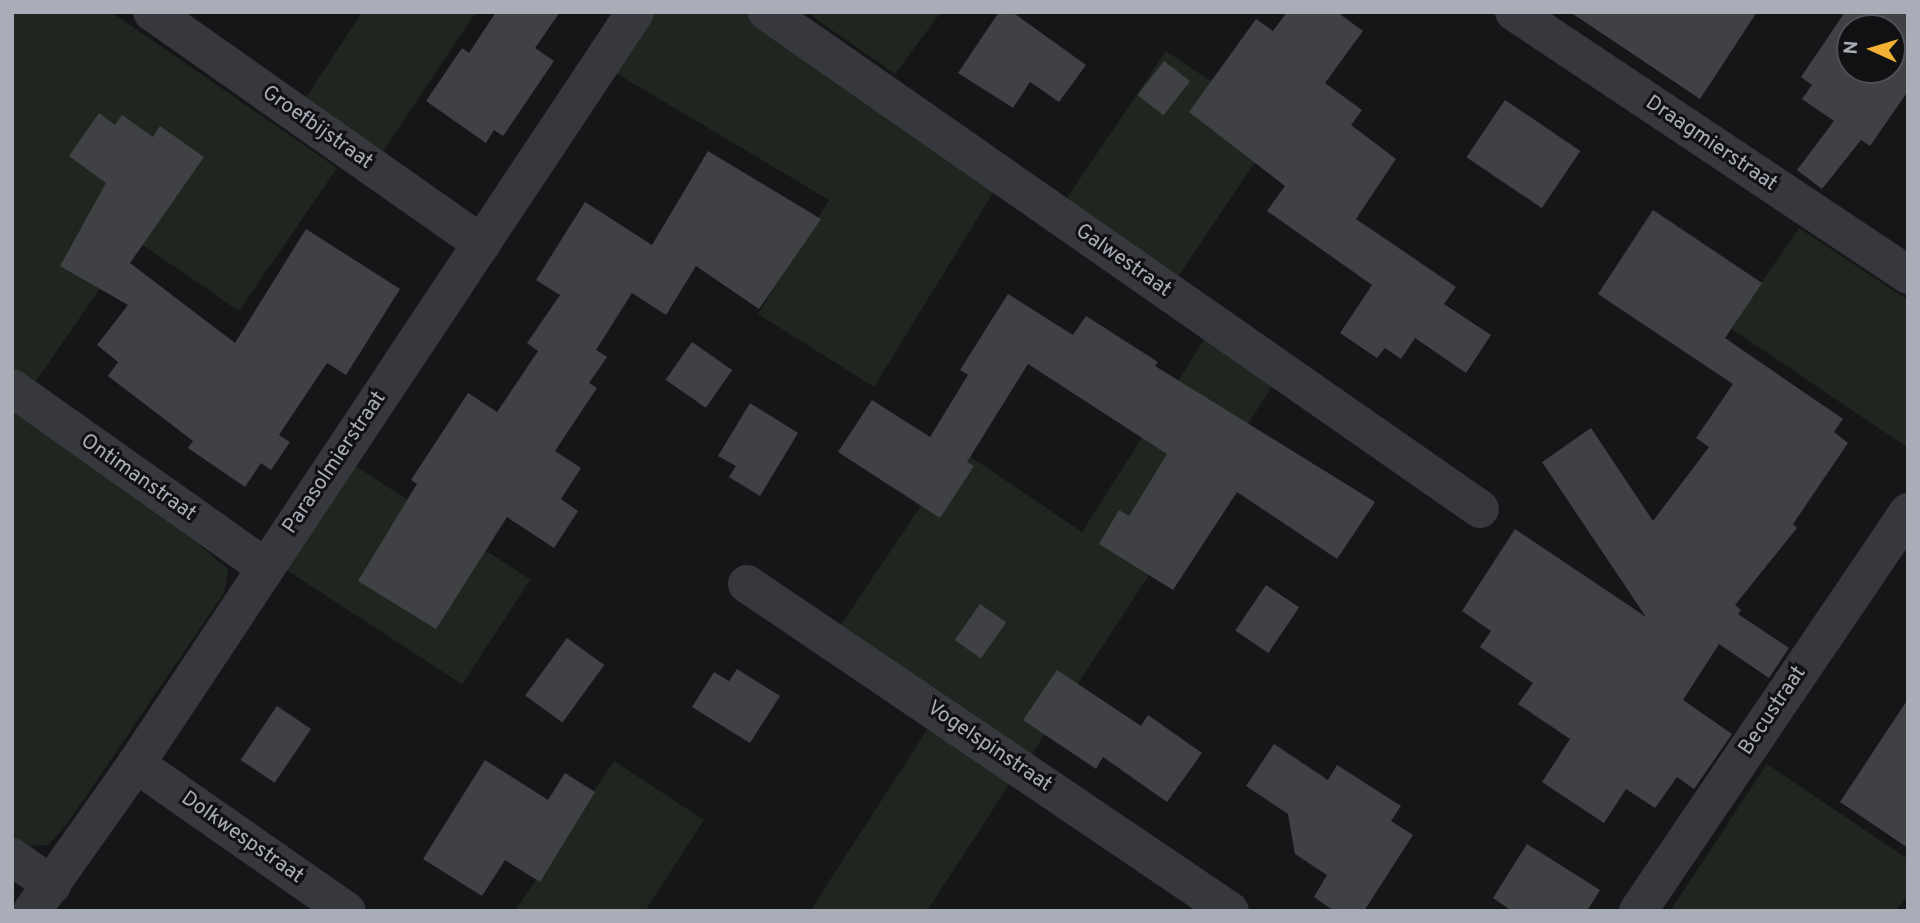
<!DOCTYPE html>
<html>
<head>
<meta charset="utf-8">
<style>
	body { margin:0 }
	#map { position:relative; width:1920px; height:923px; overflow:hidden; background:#161618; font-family:Overpass,sans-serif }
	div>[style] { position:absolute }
	.green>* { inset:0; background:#1e261f; transform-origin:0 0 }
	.building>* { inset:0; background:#404145; transform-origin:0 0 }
	.minor>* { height:38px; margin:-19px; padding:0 19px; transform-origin:19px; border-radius:19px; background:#37383d }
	span { translate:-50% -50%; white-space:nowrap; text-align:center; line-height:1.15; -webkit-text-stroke:6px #111113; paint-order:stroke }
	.street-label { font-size:21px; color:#a8adb8 }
	.frame { position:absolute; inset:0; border:14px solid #a8adb8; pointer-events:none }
	.north { position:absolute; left:1836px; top:14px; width:70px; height:70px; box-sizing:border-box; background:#111113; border:2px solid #4d4f55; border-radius:50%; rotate:274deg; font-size:19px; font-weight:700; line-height:28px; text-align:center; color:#a8adb8 }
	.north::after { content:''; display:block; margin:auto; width:24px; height:32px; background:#f2b134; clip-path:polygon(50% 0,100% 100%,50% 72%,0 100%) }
</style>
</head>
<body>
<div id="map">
	<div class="green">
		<div style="clip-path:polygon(12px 12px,111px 12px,337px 168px,239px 311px,134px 239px,32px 387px,12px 374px)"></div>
		<div style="clip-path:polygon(362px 12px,476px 12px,378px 159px,300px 107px)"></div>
		<div style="clip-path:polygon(645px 12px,757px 12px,999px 183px,874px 387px,758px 314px,829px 200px,609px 69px)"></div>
		<div style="clip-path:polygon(806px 12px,941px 12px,895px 74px)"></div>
		<div style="left:1166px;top:51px;width:136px;height:179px;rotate:34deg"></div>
		<div style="clip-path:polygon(1799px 228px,1908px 300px,1908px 448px,1730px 328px)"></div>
		<div style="clip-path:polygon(1209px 332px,1277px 379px,1030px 757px,839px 628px,959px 449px,1082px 532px)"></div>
		<div style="clip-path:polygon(12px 410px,180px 529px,228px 569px,224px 593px,67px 824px,48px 845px,24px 846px,12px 842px)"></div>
		<div style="left:334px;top:452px;width:234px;height:125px;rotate:33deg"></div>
		<div style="clip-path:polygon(934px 719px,1016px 774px,927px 911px,810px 911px)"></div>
		<div style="clip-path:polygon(614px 761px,704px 820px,645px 911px,515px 911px)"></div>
		<div style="clip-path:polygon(1767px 764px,1908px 859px,1908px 894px,1896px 911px,1670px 911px)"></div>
	</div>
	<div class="building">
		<div style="clip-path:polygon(496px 12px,560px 12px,535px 48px,554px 61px,503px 136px,494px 130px,486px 143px,426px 101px,462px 48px,469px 53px)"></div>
		<div style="clip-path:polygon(999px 12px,1012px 12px,1086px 65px,1059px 102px,1030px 82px,1013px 108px,958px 73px)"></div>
		<div style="clip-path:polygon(1287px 12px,1337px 12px,1363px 31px,1325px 83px,1362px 110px,1351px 125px,1396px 159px,1356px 219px,1456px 287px,1444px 304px,1491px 335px,1466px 373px,1415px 338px,1401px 359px,1385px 348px,1377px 358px,1340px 333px,1372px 285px,1267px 211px,1285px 186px,1189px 112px,1256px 19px,1273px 31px)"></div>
		<div style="clip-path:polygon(1570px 12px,1757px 12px,1700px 99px)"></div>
		<div style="clip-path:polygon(evenodd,1845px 12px,1908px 12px,1908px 91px,1870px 146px,1861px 140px,1822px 189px,1797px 170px,1834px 121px,1802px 99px,1812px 85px,1801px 77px,1845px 12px,1850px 28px,1892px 28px,1892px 70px,1850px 70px,1850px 28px)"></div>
		<div style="left:1164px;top:61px;width:33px;height:43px;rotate:38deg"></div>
		<div style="left:1505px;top:100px;width:91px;height:69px;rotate:34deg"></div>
		<div style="clip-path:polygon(99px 113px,115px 125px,122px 115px,153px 137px,160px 126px,204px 157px,130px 263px,235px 343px,306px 229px,400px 289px,346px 375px,327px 363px,279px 435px,290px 442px,271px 470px,261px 463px,245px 487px,188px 448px,193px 441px,108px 376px,118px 362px,97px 345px,128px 305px,60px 266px,106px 183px,69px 156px)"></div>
		<div style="clip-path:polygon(708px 151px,821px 219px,759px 309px,696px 266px,666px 315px,632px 293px,596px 350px,607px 357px,589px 383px,597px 388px,555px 451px,581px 468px,561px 499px,578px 511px,554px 548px,507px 517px,436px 629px,358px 581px,417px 484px,411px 480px,468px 393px,497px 412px,538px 351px,527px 343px,560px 295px,536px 280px,585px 202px,652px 245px)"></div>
		<div style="clip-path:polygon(1653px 210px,1762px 283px,1725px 338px,1843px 419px,1834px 432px,1848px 443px,1793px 524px,1797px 528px,1735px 605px,1741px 610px,1738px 614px,1789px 648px,1769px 678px,1719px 644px,1683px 700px,1732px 734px,1694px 789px,1677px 777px,1655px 808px,1626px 789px,1604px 823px,1542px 782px,1570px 739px,1518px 704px,1533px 683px,1480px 647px,1491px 631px,1462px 611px,1515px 529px,1646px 617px,1542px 462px,1591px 428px,1653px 521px,1709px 447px,1696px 438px,1733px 384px,1598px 294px)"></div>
		<div style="clip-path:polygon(1008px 294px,1073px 335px,1086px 316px,1158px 362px,1155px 366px,1375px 502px,1337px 559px,1237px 492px,1173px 590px,1099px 544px,1119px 510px,1129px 516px,1167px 454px,1028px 364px,967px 462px,974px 466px,940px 518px,838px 452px,872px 400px,930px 437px,968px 375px,960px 370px)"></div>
		<div style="left:692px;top:342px;width:49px;height:46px;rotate:35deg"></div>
		<div style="clip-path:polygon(750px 403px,798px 433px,760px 496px,729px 477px,736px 466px,718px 456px)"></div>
		<div style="left:1266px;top:585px;width:40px;height:55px;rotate:34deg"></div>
		<div style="left:980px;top:604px;width:32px;height:44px;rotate:35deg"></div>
		<div style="left:567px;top:638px;width:46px;height:71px;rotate:36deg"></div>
		<div style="clip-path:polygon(737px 669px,780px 696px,750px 743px,692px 707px,714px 672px,729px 681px)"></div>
		<div style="clip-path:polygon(1057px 670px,1141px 726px,1148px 715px,1202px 753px,1167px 802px,1103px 757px,1096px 769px,1023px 720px)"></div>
		<div style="clip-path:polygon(1908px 699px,1908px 848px,1840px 802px)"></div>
		<div style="left:277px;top:706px;width:41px;height:65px;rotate:34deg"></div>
		<div style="clip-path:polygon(1274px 744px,1328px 780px,1337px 765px,1401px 806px,1391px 821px,1413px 835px,1364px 911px,1334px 911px,1314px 897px,1327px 875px,1295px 854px,1288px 814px,1246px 786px)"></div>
		<div style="clip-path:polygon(485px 760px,548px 800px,565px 773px,595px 792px,540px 882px,505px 860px,482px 896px,423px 859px)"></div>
		<div style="clip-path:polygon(1527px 844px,1600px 890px,1587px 911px,1512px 911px,1493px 898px)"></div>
	</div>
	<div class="minor">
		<div style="left:152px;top:12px;width:403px;rotate:35.1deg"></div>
		<div style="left:767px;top:12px;width:869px;rotate:34.88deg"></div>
		<div style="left:1514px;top:12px;width:474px;rotate:33.7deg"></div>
		<div style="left:12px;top:388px;width:310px;rotate:35.3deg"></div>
		<div style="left:747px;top:584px;width:583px;rotate:34.1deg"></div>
		<div style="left:136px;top:764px;width:257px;rotate:34.9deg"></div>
		<div style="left:12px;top:857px;width:49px;rotate:35deg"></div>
		<div style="left:32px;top:911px;width:180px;rotate:-54.7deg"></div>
		<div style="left:136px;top:764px;width:902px;rotate:-56.43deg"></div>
		<div style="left:1638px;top:911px;width:482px;rotate:-55.9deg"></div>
	</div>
	<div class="street-label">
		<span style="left:317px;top:128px;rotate:35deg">Groefbijstraat</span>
		<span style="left:1711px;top:144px;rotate:34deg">Draagmierstraat</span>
		<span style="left:1123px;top:261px;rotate:35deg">Galwestraat</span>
		<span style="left:335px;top:463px;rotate:-56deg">Parasolmierstraat</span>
		<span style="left:138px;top:478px;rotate:35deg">Ontimanstraat</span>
		<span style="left:1773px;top:711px;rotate:-56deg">Becustraat</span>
		<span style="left:989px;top:747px;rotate:34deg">Vogelspinstraat</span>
		<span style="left:242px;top:838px;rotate:35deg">Dolkwespstraat</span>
	</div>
	<div class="frame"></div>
	<div class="north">N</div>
</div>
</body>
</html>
